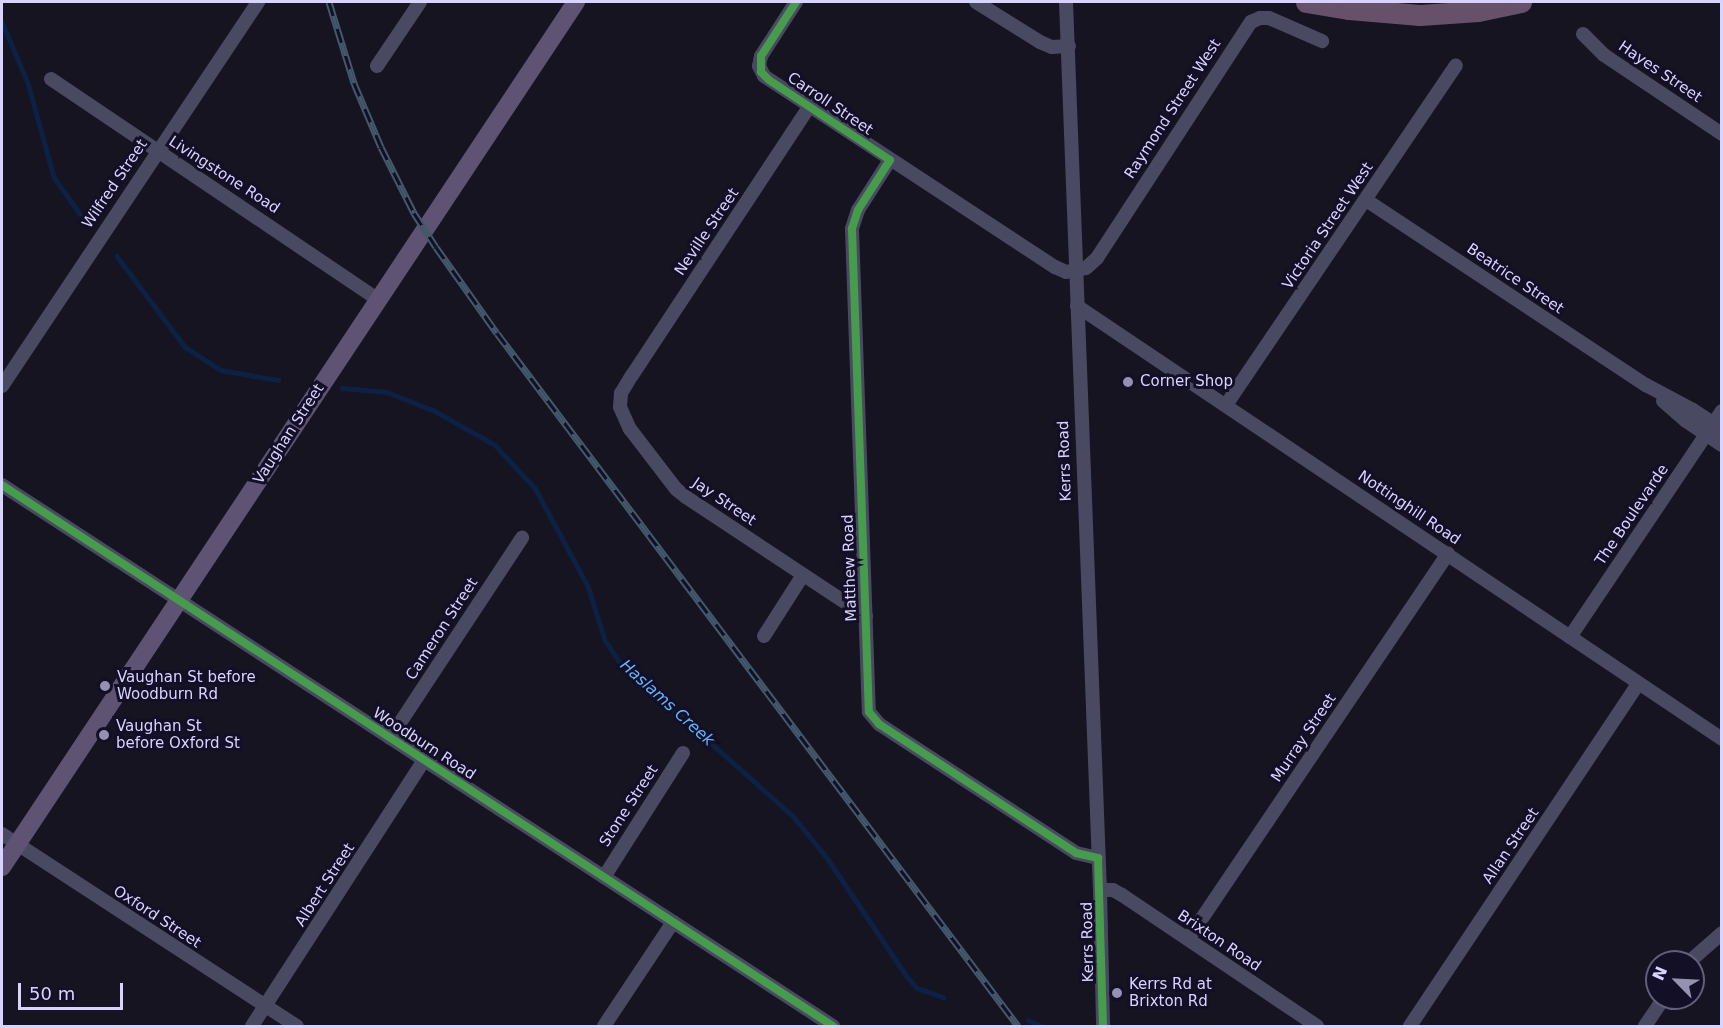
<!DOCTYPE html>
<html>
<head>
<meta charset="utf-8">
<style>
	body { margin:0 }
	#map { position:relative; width:1723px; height:1028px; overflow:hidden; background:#161421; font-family:"DejaVu Sans",sans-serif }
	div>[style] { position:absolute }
	.stream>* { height:4.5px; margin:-2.25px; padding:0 2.25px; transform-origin:2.25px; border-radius:2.25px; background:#0d2144 }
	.minor>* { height:14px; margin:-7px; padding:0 7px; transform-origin:7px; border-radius:7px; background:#4a4962 }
	.major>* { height:18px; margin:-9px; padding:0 9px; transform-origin:9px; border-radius:9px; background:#5e5373 }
	.highway>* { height:21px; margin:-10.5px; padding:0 10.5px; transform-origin:10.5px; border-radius:10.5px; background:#67516a }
	.rail>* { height:7px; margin-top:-3.5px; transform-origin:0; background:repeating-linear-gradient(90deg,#130f26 0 14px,#43596b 0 28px); box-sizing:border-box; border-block:2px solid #43596b }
	.cycleway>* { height:8px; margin:-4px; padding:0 4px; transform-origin:4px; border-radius:4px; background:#469c4c }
	.dots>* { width:16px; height:16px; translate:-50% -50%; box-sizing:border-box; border:3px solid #130f26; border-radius:50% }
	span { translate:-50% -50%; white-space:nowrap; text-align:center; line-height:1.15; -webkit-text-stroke:6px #130f26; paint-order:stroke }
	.street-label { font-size:15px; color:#d9d4ff }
	.poi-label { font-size:15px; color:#d9d4ff }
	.left { translate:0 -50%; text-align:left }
	.water-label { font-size:16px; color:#62b6ff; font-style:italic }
	.frame { position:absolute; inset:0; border:3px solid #d9d4ff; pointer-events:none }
	.north { position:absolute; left:1645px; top:950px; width:60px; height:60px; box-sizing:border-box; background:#130f26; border:2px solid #625e7d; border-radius:50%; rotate:294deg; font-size:16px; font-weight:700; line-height:24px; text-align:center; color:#d9d4ff }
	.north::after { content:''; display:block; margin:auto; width:21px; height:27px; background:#9591b1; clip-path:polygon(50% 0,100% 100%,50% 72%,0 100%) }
	.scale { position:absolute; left:18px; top:983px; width:105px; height:27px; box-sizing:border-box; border:3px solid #d9d4ff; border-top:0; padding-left:8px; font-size:18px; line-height:21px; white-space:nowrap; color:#d9d4ff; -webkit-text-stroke:4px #130f26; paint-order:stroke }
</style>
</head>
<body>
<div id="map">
	<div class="stream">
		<div style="left:2px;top:22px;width:66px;rotate:66.9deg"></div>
		<div style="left:28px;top:83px;width:98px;rotate:74.5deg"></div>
		<div style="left:54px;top:177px;width:45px;rotate:54.9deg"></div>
		<div style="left:117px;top:256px;width:114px;rotate:53.2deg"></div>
		<div style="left:185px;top:347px;width:43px;rotate:32.6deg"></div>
		<div style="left:221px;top:370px;width:58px;rotate:10deg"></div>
		<div style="left:342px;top:388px;width:45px;rotate:5.1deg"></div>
		<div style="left:387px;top:392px;width:52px;rotate:21.6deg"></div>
		<div style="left:435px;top:411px;width:69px;rotate:29.5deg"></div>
		<div style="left:495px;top:445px;width:59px;rotate:47.1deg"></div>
		<div style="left:535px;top:488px;width:111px;rotate:61.6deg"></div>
		<div style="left:588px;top:586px;width:57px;rotate:72.5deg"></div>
		<div style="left:605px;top:640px;width:25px;rotate:56deg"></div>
		<div style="left:619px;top:661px;width:234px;rotate:41.7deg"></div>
		<div style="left:794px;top:817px;width:54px;rotate:51deg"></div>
		<div style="left:828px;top:859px;width:140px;rotate:56.1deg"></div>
		<div style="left:906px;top:975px;width:17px;rotate:50deg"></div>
		<div style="left:917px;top:988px;width:28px;rotate:19deg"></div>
		<div style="left:1028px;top:1020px;width:15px;rotate:23deg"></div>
	</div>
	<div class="minor">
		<div style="left:796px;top:2px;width:64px;rotate:122.9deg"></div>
		<div style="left:761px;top:56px;width:10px;rotate:101deg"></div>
		<div style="left:759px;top:66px;width:11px;rotate:63deg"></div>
		<div style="left:764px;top:76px;width:348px;rotate:33.3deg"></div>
		<div style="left:1055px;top:267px;width:12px;rotate:24deg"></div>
		<div style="left:1066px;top:272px;width:20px;rotate:-11deg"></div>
		<div style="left:1086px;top:268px;width:15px;rotate:-42deg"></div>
		<div style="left:1097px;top:258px;width:282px;rotate:-56.9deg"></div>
		<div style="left:1251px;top:22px;width:10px;rotate:-24deg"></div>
		<div style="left:1260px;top:18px;width:9px"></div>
		<div style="left:1269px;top:18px;width:58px;rotate:23.5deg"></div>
		<div style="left:976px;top:2px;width:75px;rotate:32deg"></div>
		<div style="left:1040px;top:42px;width:13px;rotate:23deg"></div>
		<div style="left:1052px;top:47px;width:17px;rotate:-3deg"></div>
		<div style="left:1066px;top:2px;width:889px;rotate:87.81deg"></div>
		<div style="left:1100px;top:890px;width:136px;rotate:88.7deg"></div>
		<div style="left:1583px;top:34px;width:30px;rotate:45deg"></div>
		<div style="left:1604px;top:55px;width:142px;rotate:33.8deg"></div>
		<div style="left:377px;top:66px;width:77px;rotate:-56.1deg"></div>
		<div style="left:51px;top:79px;width:393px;rotate:34deg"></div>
		<div style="left:809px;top:107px;width:321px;rotate:123.4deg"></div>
		<div style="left:632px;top:375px;width:21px;rotate:121deg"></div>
		<div style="left:621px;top:393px;width:14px;rotate:94deg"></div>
		<div style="left:620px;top:407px;width:24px;rotate:66deg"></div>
		<div style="left:630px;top:429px;width:76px;rotate:52.5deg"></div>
		<div style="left:676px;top:489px;width:13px;rotate:39deg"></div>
		<div style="left:686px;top:497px;width:216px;rotate:33.5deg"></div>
		<div style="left:890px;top:160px;width:59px;rotate:122.6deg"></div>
		<div style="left:858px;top:210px;width:20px;rotate:108deg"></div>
		<div style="left:852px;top:229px;width:483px;rotate:88deg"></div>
		<div style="left:869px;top:712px;width:16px;rotate:50deg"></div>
		<div style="left:879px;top:724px;width:235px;rotate:33.2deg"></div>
		<div style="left:1076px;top:853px;width:23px;rotate:13deg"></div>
		<div style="left:1366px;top:200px;width:336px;rotate:33.5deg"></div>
		<div style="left:1646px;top:385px;width:53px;rotate:28deg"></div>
		<div style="left:1693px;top:410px;width:35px;rotate:33deg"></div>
		<div style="left:1077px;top:306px;width:777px;rotate:33.87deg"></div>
		<div style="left:2px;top:386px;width:462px;rotate:-56.3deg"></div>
		<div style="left:1663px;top:401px;width:30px;rotate:41deg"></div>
		<div style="left:1686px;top:421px;width:43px;rotate:33.7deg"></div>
		<div style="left:1226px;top:405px;width:410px;rotate:-55.9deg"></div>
		<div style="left:2px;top:485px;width:992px;rotate:33.07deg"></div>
		<div style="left:764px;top:636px;width:72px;rotate:-57.4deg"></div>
		<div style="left:1570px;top:637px;width:272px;rotate:-56.1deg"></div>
		<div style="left:390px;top:738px;width:240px;rotate:-56.6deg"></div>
		<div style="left:2px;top:834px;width:352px;rotate:33.1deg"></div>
		<div style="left:604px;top:877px;width:147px;rotate:-57.5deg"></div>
		<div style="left:1100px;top:890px;width:13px"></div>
		<div style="left:1113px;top:890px;width:10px;rotate:29deg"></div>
		<div style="left:1122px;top:895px;width:235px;rotate:33.9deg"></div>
		<div style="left:1188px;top:939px;width:465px;rotate:-56deg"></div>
		<div style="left:1689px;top:962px;width:44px;rotate:-41.3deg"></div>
		<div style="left:252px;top:1026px;width:317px;rotate:-57.1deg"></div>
		<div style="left:604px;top:1026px;width:125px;rotate:-56.4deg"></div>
		<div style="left:1410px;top:1026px;width:412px;rotate:-56.3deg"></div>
		<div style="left:1645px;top:1026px;width:34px;rotate:-56deg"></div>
	</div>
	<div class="major">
		<div style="left:2px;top:867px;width:1038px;rotate:-56.43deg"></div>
	</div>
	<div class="highway">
		<div style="left:1306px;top:2px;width:44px;rotate:9.2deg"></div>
		<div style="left:1349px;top:9px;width:71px;rotate:4.8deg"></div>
		<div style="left:1420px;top:15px;width:58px;rotate:-3.9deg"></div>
		<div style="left:1478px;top:11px;width:44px;rotate:-11.8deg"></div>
	</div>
	<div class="rail">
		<div style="left:329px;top:2px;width:85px;rotate:72.8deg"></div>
		<div style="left:354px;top:83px;width:69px;rotate:67.1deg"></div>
		<div style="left:381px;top:147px;width:74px;rotate:63.4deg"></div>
		<div style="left:414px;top:213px;width:40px;rotate:57.1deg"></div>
		<div style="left:436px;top:247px;width:105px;rotate:54.7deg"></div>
		<div style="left:497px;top:333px;width:867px;rotate:53.06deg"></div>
	</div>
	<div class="cycleway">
		<div style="left:796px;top:2px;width:64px;rotate:122.9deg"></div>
		<div style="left:761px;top:56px;width:16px;rotate:90deg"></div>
		<div style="left:761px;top:72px;width:11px;rotate:45deg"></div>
		<div style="left:769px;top:80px;width:145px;rotate:33.5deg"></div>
		<div style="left:890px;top:160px;width:59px;rotate:122.6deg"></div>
		<div style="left:858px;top:210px;width:20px;rotate:108deg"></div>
		<div style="left:852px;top:229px;width:483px;rotate:88deg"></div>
		<div style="left:869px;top:712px;width:16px;rotate:50deg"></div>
		<div style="left:879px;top:724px;width:235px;rotate:33.2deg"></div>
		<div style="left:1076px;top:853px;width:23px;rotate:13deg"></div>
		<div style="left:1098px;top:858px;width:168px;rotate:88.3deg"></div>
		<div style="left:2px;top:485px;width:992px;rotate:33.07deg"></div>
	</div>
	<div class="dots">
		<div style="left:1128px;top:382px;background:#9591b1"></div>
		<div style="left:105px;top:686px;background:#9591b1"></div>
		<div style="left:104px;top:735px;background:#9591b1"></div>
		<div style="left:1117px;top:993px;background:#9591b1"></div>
	</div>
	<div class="street-label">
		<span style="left:1660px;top:72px;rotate:34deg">Hayes Street</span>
		<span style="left:830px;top:104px;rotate:34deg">Carroll Street</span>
		<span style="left:1173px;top:109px;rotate:-57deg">Raymond Street West</span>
		<span style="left:224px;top:175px;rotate:33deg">Livingstone Road</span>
		<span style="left:115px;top:184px;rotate:-56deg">Wilfred Street</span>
		<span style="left:1328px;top:226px;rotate:-56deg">Victoria Street West</span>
		<span style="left:707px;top:232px;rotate:-56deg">Neville Street</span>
		<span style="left:1515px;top:279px;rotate:34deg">Beatrice Street</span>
		<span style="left:289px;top:434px;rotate:-57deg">Vaughan Street</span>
		<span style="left:1065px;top:461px;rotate:-92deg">Kerrs Road</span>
		<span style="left:724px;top:502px;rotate:34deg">Jay Street</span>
		<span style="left:1409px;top:508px;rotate:34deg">Nottinghill Road</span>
		<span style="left:1632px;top:515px;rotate:-56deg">The Boulevarde</span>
		<span style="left:850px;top:568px;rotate:-92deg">Matthew Road</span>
		<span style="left:442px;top:629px;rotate:-57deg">Cameron Street</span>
		<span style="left:1304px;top:738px;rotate:-56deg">Murray Street</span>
		<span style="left:424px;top:744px;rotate:33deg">Woodburn Road</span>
		<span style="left:629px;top:806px;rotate:-57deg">Stone Street</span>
		<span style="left:1511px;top:846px;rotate:-56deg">Allan Street</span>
		<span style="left:325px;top:885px;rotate:-57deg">Albert Street</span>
		<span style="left:157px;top:917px;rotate:33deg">Oxford Street</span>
		<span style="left:1219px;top:941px;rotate:34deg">Brixton Road</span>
		<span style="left:1088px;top:942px;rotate:-91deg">Kerrs Road</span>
	</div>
	<div class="poi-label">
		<span class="left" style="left:1140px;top:382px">Corner Shop</span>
		<span class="left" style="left:117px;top:686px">Vaughan St before<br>Woodburn Rd</span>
		<span class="left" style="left:116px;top:735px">Vaughan St<br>before Oxford St</span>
		<span class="left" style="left:1129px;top:993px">Kerrs Rd at<br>Brixton Rd</span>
	</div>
	<div class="water-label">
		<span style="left:667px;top:703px;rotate:42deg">Haslams Creek</span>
	</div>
	<div class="frame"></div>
	<div class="north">N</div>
	<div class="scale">50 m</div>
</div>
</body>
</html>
